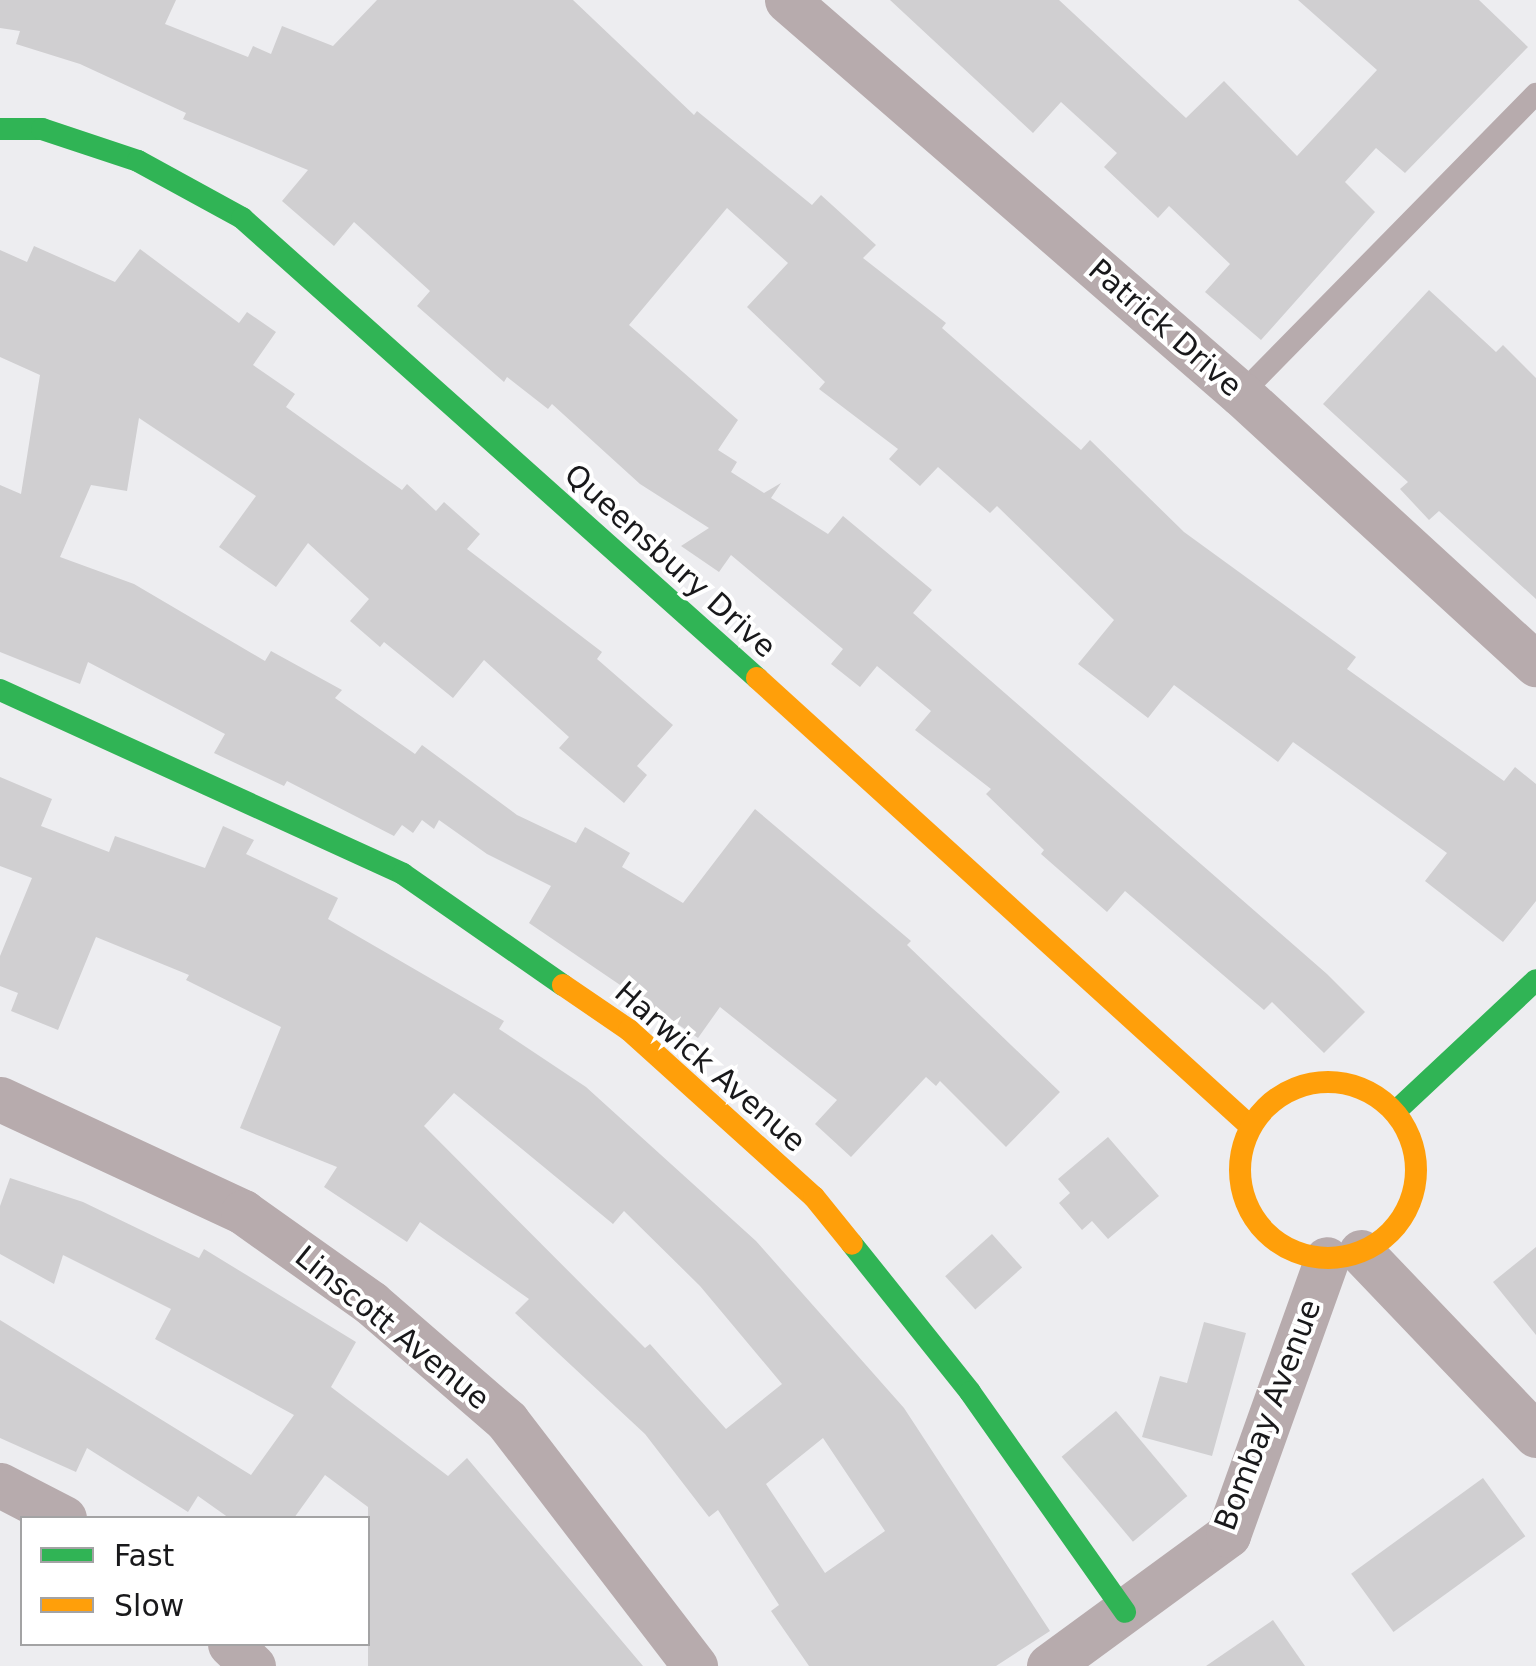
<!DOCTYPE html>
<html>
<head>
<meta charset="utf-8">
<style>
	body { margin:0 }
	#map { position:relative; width:1536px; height:1666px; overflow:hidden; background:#ededf0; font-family:"DejaVu Sans",sans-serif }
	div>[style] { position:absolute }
	.building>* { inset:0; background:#d0cfd1; transform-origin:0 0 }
	.lane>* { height:22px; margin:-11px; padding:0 11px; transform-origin:11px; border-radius:11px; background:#b7abad }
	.street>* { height:45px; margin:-22.5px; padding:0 22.5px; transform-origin:22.5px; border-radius:22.5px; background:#b7abad }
	.fast>* { height:22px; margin:-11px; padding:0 11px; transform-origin:11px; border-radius:11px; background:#30b455 }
	.slow>* { height:22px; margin:-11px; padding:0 11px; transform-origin:11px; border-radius:11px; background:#ff9f0a }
	.slow>.ring { margin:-11px; padding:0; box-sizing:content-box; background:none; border:22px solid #ff9f0a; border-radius:50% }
	span { translate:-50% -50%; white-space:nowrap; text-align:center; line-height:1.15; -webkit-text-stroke:8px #fff; paint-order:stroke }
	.street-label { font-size:30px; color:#19191b }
	.legend { position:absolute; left:20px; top:1516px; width:350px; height:130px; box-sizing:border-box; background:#fff; border:2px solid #a3a3a4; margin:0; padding:12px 18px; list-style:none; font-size:30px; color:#19191b }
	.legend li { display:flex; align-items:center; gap:20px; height:50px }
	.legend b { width:50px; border:2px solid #a3a3a4 }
</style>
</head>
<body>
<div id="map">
	<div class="building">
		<div style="clip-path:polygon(0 0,176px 0,165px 24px,248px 57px,253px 46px,271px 54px,282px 26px,333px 46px,377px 0,573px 0,694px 115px,697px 111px,812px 205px,821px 195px,876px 245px,863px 258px,946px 323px,942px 328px,1081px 450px,1090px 440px,1184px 532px,1356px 657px,1347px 669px,1504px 781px,1515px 767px,1536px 784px,1536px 901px,1503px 942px,1425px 881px,1447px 853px,1293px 742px,1278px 762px,1174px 685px,1148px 718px,1078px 664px,1114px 620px,997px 506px,990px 513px,938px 467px,920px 486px,889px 459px,898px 449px,819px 389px,825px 382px,747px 307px,788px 263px,727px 208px,629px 325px,738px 420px,718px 450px,737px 462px,731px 472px,764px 493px,781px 483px,771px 498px,828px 534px,843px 516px,932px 590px,913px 613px,1327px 974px,1365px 1012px,1324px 1053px,1272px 1002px,1264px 1010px,1125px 891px,1107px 912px,1041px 854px,1044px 850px,986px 794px,991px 789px,915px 730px,931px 711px,877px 666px,860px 687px,831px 664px,843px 649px,731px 555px,719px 572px,681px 546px,709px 528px,640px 484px,552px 404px,548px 409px,507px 377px,504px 382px,417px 306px,430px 291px,354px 222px,334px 246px,282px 201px,308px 170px,183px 119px,186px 113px,80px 64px,16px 44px,20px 31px,0 28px)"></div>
		<div style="clip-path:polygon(890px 0,1059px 0,1186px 118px,1224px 81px,1297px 156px,1377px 70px,1298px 0,1479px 0,1528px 47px,1405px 173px,1376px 148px,1345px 182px,1375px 212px,1261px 340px,1205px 292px,1230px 264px,1169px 206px,1158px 218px,1104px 167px,1117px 153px,1061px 102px,1033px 133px)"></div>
		<div style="clip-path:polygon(34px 246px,115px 282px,140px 249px,239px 323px,247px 312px,276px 332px,253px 365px,295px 394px,286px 407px,402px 490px,407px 484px,436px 511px,444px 502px,480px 534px,467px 549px,602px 652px,597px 659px,673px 725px,637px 766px,647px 775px,624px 803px,559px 748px,569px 737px,484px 660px,453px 698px,384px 642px,380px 647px,350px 621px,369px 599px,308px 543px,276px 587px,219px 547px,256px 496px,139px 418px,127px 491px,91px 485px,60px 557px,134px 584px,265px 661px,271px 651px,342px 690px,335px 698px,415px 754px,422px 745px,517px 815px,576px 843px,585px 827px,630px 853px,622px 867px,683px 903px,755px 809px,911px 941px,907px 945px,1060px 1092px,1006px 1147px,940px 1081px,936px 1086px,926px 1077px,851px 1157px,815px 1124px,837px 1100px,720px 1007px,698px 1038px,529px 923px,551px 886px,487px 854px,439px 820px,434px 829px,422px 820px,413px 833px,402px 825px,394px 836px,287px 781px,284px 786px,214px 753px,225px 734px,88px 662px,80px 684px,0 652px,0 485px,21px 494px,40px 375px,0 357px,0 250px,27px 262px)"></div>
		<div style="clip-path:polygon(1429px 290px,1496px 352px,1503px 345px,1536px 378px,1536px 599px,1439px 511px,1429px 520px,1400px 489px,1408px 482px,1323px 404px)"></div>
		<div style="clip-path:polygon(evenodd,0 777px,52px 799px,41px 826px,109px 852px,115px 836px,205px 868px,223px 826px,254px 840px,246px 854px,338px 898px,328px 919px,504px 1021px,499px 1029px,586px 1087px,756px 1241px,904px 1408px,1050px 1631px,996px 1666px,809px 1666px,771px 1611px,779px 1605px,718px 1510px,709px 1517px,645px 1434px,515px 1313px,529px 1299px,420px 1222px,407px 1242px,324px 1187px,337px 1167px,240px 1128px,281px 1027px,186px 980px,189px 975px,96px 937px,58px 1030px,11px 1011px,18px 993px,0 986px,0 956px,32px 878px,0 866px,0 777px,454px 1093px,613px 1224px,624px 1211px,700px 1286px,782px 1384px,726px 1429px,650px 1344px,645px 1348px,424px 1126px,454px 1093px,0 777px,823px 1438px,885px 1531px,825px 1573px,766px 1484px,823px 1438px)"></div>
		<div style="clip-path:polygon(1108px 1137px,1159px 1196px,1108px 1239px,1092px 1221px,1082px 1230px,1059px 1203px,1070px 1193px,1058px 1179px)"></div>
		<div style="clip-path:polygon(10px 1178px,83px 1202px,199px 1258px,204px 1249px,356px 1342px,331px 1387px,448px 1476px,467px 1458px,643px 1666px,368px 1666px,368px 1507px,325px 1475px,294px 1518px,229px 1518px,198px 1496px,188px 1512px,87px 1448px,76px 1472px,0 1438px,0 1320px,251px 1475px,294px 1415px,155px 1339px,171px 1309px,63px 1255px,54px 1284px,0 1254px,0 1206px)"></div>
		<div style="left:992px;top:1234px;width:45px;height:63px;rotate:48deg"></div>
		<div style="clip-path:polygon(1536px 1247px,1536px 1335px,1493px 1282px)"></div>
		<div style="clip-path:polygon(1204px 1322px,1246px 1333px,1212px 1456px,1142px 1437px,1160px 1376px,1187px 1383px)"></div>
		<div style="left:1116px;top:1411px;width:111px;height:71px;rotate:50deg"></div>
		<div style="left:1483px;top:1478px;width:72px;height:163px;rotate:54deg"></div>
		<div style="clip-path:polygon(1273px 1620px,1305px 1666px,1206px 1666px)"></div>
	</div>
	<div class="lane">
		<div style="left:1241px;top:394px;width:421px;rotate:-45.5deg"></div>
	</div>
	<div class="street">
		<div style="left:787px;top:0;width:601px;rotate:40.95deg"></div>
		<div style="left:1241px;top:394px;width:400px;rotate:42.5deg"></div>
		<div style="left:0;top:1099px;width:268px;rotate:24.9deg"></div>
		<div style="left:243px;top:1212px;width:157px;rotate:35.4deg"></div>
		<div style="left:371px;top:1303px;width:180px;rotate:40.9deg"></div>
		<div style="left:507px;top:1421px;width:309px;rotate:52.5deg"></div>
		<div style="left:1361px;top:1252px;width:253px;rotate:46.3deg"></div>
		<div style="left:0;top:1485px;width:72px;rotate:27.3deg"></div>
		<div style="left:230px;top:1644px;width:32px;rotate:44deg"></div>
		<div style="left:1049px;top:1666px;width:222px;rotate:-36.2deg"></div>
		<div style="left:1228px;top:1535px;width:293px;rotate:-70.3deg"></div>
	</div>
	<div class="fast">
		<div style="left:0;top:129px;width:42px"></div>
		<div style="left:42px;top:129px;width:101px;rotate:18.4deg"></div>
		<div style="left:138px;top:161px;width:119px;rotate:28.7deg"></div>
		<div style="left:242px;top:218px;width:691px;rotate:41.77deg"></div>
		<div style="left:0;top:690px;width:443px;rotate:24.5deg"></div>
		<div style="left:403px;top:874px;width:195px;rotate:34.8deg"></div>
		<div style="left:1395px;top:1112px;width:193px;rotate:-43.1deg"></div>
		<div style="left:852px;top:1244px;width:189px;rotate:51.4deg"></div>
		<div style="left:970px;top:1392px;width:269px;rotate:54.8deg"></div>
	</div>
	<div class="slow">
		<div style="left:757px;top:678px;width:666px;rotate:42.26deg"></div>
		<div style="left:563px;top:985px;width:80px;rotate:34.3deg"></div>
		<div style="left:629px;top:1030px;width:249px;rotate:42.1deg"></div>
		<div style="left:814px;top:1197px;width:60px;rotate:51deg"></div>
		<div class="ring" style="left:1240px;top:1082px;width:154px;height:154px"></div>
	</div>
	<div class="street-label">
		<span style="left:1165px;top:328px;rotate:41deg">Patrick Drive</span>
		<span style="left:670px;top:561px;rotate:42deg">Queensbury Drive</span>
		<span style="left:710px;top:1067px;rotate:41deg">Harwick Avenue</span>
		<span style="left:392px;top:1328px;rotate:39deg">Linscott Avenue</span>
		<span style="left:1268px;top:1415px;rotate:-69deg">Bombay Avenue</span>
	</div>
	<ul class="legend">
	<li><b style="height:12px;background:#30b455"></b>Fast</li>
	<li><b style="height:12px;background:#ff9f0a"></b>Slow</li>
	</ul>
</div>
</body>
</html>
